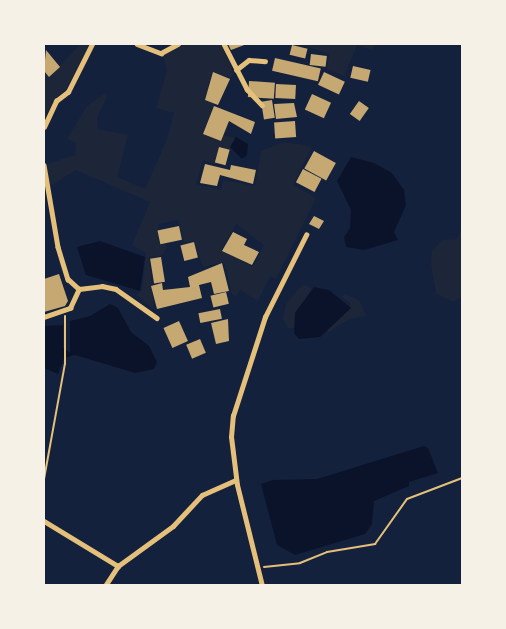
<!DOCTYPE html>
<html>
<head>
<meta charset="utf-8">
<style>
	body { margin:0 }
	#map { position:relative; width:506px; height:629px; overflow:hidden; background:#14213d; font-family:Cabin,sans-serif }
	div>[style] { position:absolute }
	.green>* { inset:0; background:#1d2539 }
	.water>* { inset:0; background:#0b132b }
	.building>* { inset:0; background:#c6a872; transform-origin:0 0 }
	.path>* { height:2px; margin:-1px; padding:0 1px; transform-origin:1px; border-radius:1px; background:#e5c07b }
	.minor>* { height:4.5px; margin:-2.25px; padding:0 2.25px; transform-origin:2.25px; border-radius:2.25px; background:#e5c07b }
	span { translate:-50% -50%; white-space:nowrap; text-align:center; line-height:1.15; -webkit-text-stroke:4.5px #f6f1e7; paint-order:stroke }
	.frame { position:absolute; inset:0; border:45px solid #f6f1e7; pointer-events:none }
</style>
</head>
<body>
<div id="map">
	<div class="green">
		<div style="clip-path:polygon(81px 44px,90px 44px,66px 90px,54px 99px,44px 120px,44px 71px,49px 77px)"></div>
		<div style="clip-path:polygon(evenodd,181px 44px,221px 44px,234px 74px,230px 78px,213px 72px,208px 85px,215px 104px,203px 134px,220px 141px,223px 135px,235px 138px,230px 150px,219px 148px,215px 164px,203px 160px,196px 184px,221px 190px,223px 180px,255px 186px,261px 151px,284px 142px,312px 147px,293px 185px,316px 198px,276px 279px,270px 276px,258px 301px,240px 290px,236px 296px,232px 294px,224px 262px,203px 267px,194px 241px,184px 243px,178px 220px,158px 224px,161px 244px,166px 243px,167px 248px,162px 255px,149px 258px,154px 310px,137px 295px,142px 289px,146px 253px,132px 245px,150px 202px,76px 170px,50px 186px,47px 164px,75px 155px,76px 143px,67px 139px,87px 106px,105px 93px,107px 96px,97px 118px,98px 129px,128px 135px,117px 177px,145px 189px,166px 142px,174px 113px,156px 108px,167px 71px,163px 54px,174px 51px,181px 44px,236px 224px,264px 245px,253px 267px,221px 250px,236px 224px)"></div>
		<div style="clip-path:polygon(299px 44px,375px 44px,372px 50px,357px 45px,344px 76px,327px 69px,329px 54px)"></div>
		<div style="clip-path:polygon(462px 228px,462px 297px,453px 302px,436px 293px,431px 264px,432px 251px,442px 240px,457px 239px)"></div>
		<div style="clip-path:polygon(303px 284px,312px 289px,295px 313px,295px 328px,288px 328px,283px 319px,286px 304px)"></div>
		<div style="clip-path:polygon(344px 294px,359px 300px,366px 316px,349px 319px,329px 332px,327px 330px,349px 310px,350px 303px,342px 297px)"></div>
	</div>
	<div class="water">
		<div style="clip-path:polygon(236px 137px,248px 144px,247px 155px,242px 159px,230px 147px)"></div>
		<div style="clip-path:polygon(351px 157px,374px 163px,392px 173px,404px 190px,406px 205px,394px 232px,398px 240px,364px 250px,346px 247px,344px 237px,350px 228px,351px 210px,337px 181px)"></div>
		<div style="clip-path:polygon(100px 241px,145px 257px,140px 291px,86px 275px,77px 247px)"></div>
		<div style="clip-path:polygon(314px 287px,329px 290px,351px 308px,320px 337px,299px 339px,294px 333px,295px 313px)"></div>
		<div style="clip-path:polygon(110px 304px,118px 308px,131px 332px,149px 346px,157px 362px,154px 369px,135px 373px,75px 355px,64px 358px,58px 374px,44px 368px,44px 326px,63px 325px,63px 348px,70px 353px,70px 321px,90px 316px)"></div>
		<div style="clip-path:polygon(424px 446px,428px 448px,438px 473px,409px 482px,409px 486px,374px 501px,372px 524px,365px 534px,295px 555px,277px 545px,261px 484px,273px 480px,317px 479px)"></div>
	</div>
	<div class="building">
		<div style="clip-path:polygon(228px 44px,247px 44px,231px 50px)"></div>
		<div style="left:292px;top:45px;width:16px;height:10px;rotate:14deg"></div>
		<div style="clip-path:polygon(46px 50px,60px 67px,49px 77px,44px 71px)"></div>
		<div style="left:311px;top:54px;width:16px;height:11px;rotate:7deg"></div>
		<div style="left:275px;top:58px;width:47px;height:13px;rotate:13deg"></div>
		<div style="left:353px;top:66px;width:18px;height:12px;rotate:13deg"></div>
		<div style="clip-path:polygon(213px 72px,230px 79px,218px 105px,205px 100px)"></div>
		<div style="left:324px;top:72px;width:23px;height:14px;rotate:25deg"></div>
		<div style="left:249px;top:81px;width:26px;height:16px;rotate:4deg"></div>
		<div style="left:276px;top:84px;width:20px;height:14px;rotate:3deg"></div>
		<div style="left:312px;top:94px;width:21px;height:17px;rotate:25deg"></div>
		<div style="left:272px;top:100px;width:18px;height:11px;rotate:81deg"></div>
		<div style="left:359px;top:101px;width:12px;height:16px;rotate:35deg"></div>
		<div style="clip-path:polygon(294px 103px,297px 117px,276px 119px,274px 104px)"></div>
		<div style="clip-path:polygon(214px 106px,255px 122px,251px 134px,229px 121px,221px 141px,203px 134px)"></div>
		<div style="left:295px;top:121px;width:16px;height:21px;rotate:86deg"></div>
		<div style="left:219px;top:147px;width:11px;height:16px;rotate:15deg"></div>
		<div style="left:314px;top:151px;width:25px;height:20px;rotate:29deg"></div>
		<div style="clip-path:polygon(205px 164px,230px 170px,231px 165px,256px 170px,253px 184px,220px 175px,217px 186px,200px 183px)"></div>
		<div style="left:303px;top:169px;width:21px;height:15px;rotate:28deg"></div>
		<div style="clip-path:polygon(314px 216px,324px 221px,319px 229px,309px 224px)"></div>
		<div style="left:179px;top:226px;width:14px;height:22px;rotate:78deg"></div>
		<div style="clip-path:polygon(233px 232px,247px 239px,244px 245px,259px 252px,252px 265px,222px 251px)"></div>
		<div style="left:194px;top:242px;width:16px;height:14px;rotate:76deg"></div>
		<div style="left:161px;top:257px;width:25px;height:11px;rotate:81deg"></div>
		<div style="clip-path:polygon(222px 263px,229px 291px,214px 294px,211px 282px,199px 285px,202px 298px,157px 309px,151px 286px,162px 283px,163px 290px,190px 287px,188px 277px)"></div>
		<div style="clip-path:polygon(59px 274px,68px 301px,65px 306px,44px 312px,44px 279px)"></div>
		<div style="left:226px;top:292px;width:12px;height:16px;rotate:76deg"></div>
		<div style="left:220px;top:309px;width:10px;height:22px;rotate:79deg"></div>
		<div style="clip-path:polygon(228px 319px,229px 341px,216px 344px,211px 323px)"></div>
		<div style="left:179px;top:321px;width:22px;height:17px;rotate:66deg"></div>
		<div style="left:200px;top:339px;width:15px;height:15px;rotate:67deg"></div>
	</div>
	<div class="path">
		<div style="left:44px;top:479px;width:117px;rotate:-79.7deg"></div>
		<div style="left:65px;top:364px;width:48px;rotate:-90deg"></div>
		<div style="left:264px;top:567px;width:36px;rotate:-6deg"></div>
		<div style="left:300px;top:563px;width:29px;rotate:-22deg"></div>
		<div style="left:327px;top:552px;width:49px;rotate:-9.5deg"></div>
		<div style="left:375px;top:544px;width:55px;rotate:-54.6deg"></div>
		<div style="left:407px;top:499px;width:59px;rotate:-20.9deg"></div>
	</div>
	<div class="minor">
		<div style="left:137px;top:44px;width:26px;rotate:21deg"></div>
		<div style="left:161px;top:53px;width:19px;rotate:-28deg"></div>
		<div style="left:224px;top:44px;width:51px;rotate:62.9deg"></div>
		<div style="left:247px;top:89px;width:22px;rotate:47deg"></div>
		<div style="left:236px;top:70px;width:16px;rotate:-38deg"></div>
		<div style="left:249px;top:60px;width:16px;rotate:4deg"></div>
		<div style="left:44px;top:127px;width:29px;rotate:-65deg"></div>
		<div style="left:56px;top:101px;width:15px;rotate:-37deg"></div>
		<div style="left:68px;top:92px;width:54px;rotate:-63.4deg"></div>
		<div style="left:44px;top:165px;width:83px;rotate:80.3deg"></div>
		<div style="left:58px;top:247px;width:34px;rotate:73deg"></div>
		<div style="left:68px;top:279px;width:15px;rotate:42deg"></div>
		<div style="left:79px;top:289px;width:23px;rotate:-7deg"></div>
		<div style="left:102px;top:286px;width:14px;rotate:12deg"></div>
		<div style="left:116px;top:289px;width:50px;rotate:35.3deg"></div>
		<div style="left:44px;top:317px;width:28px;rotate:-19deg"></div>
		<div style="left:70px;top:308px;width:21px;rotate:-65deg"></div>
		<div style="left:44px;top:521px;width:87px;rotate:31.3deg"></div>
		<div style="left:105px;top:586px;width:24px;rotate:-57deg"></div>
		<div style="left:118px;top:566px;width:68px;rotate:-36deg"></div>
		<div style="left:173px;top:526px;width:42px;rotate:-46.9deg"></div>
		<div style="left:202px;top:495px;width:37px;rotate:-24deg"></div>
		<div style="left:262px;top:586px;width:104px;rotate:-103.9deg"></div>
		<div style="left:237px;top:485px;width:48px;rotate:-97.1deg"></div>
		<div style="left:231px;top:437px;width:21px;rotate:-85deg"></div>
		<div style="left:233px;top:416px;width:104px;rotate:-72.1deg"></div>
		<div style="left:265px;top:317px;width:92px;rotate:-63.4deg"></div>
	</div>
	<div class="frame"></div>
</div>
</body>
</html>
